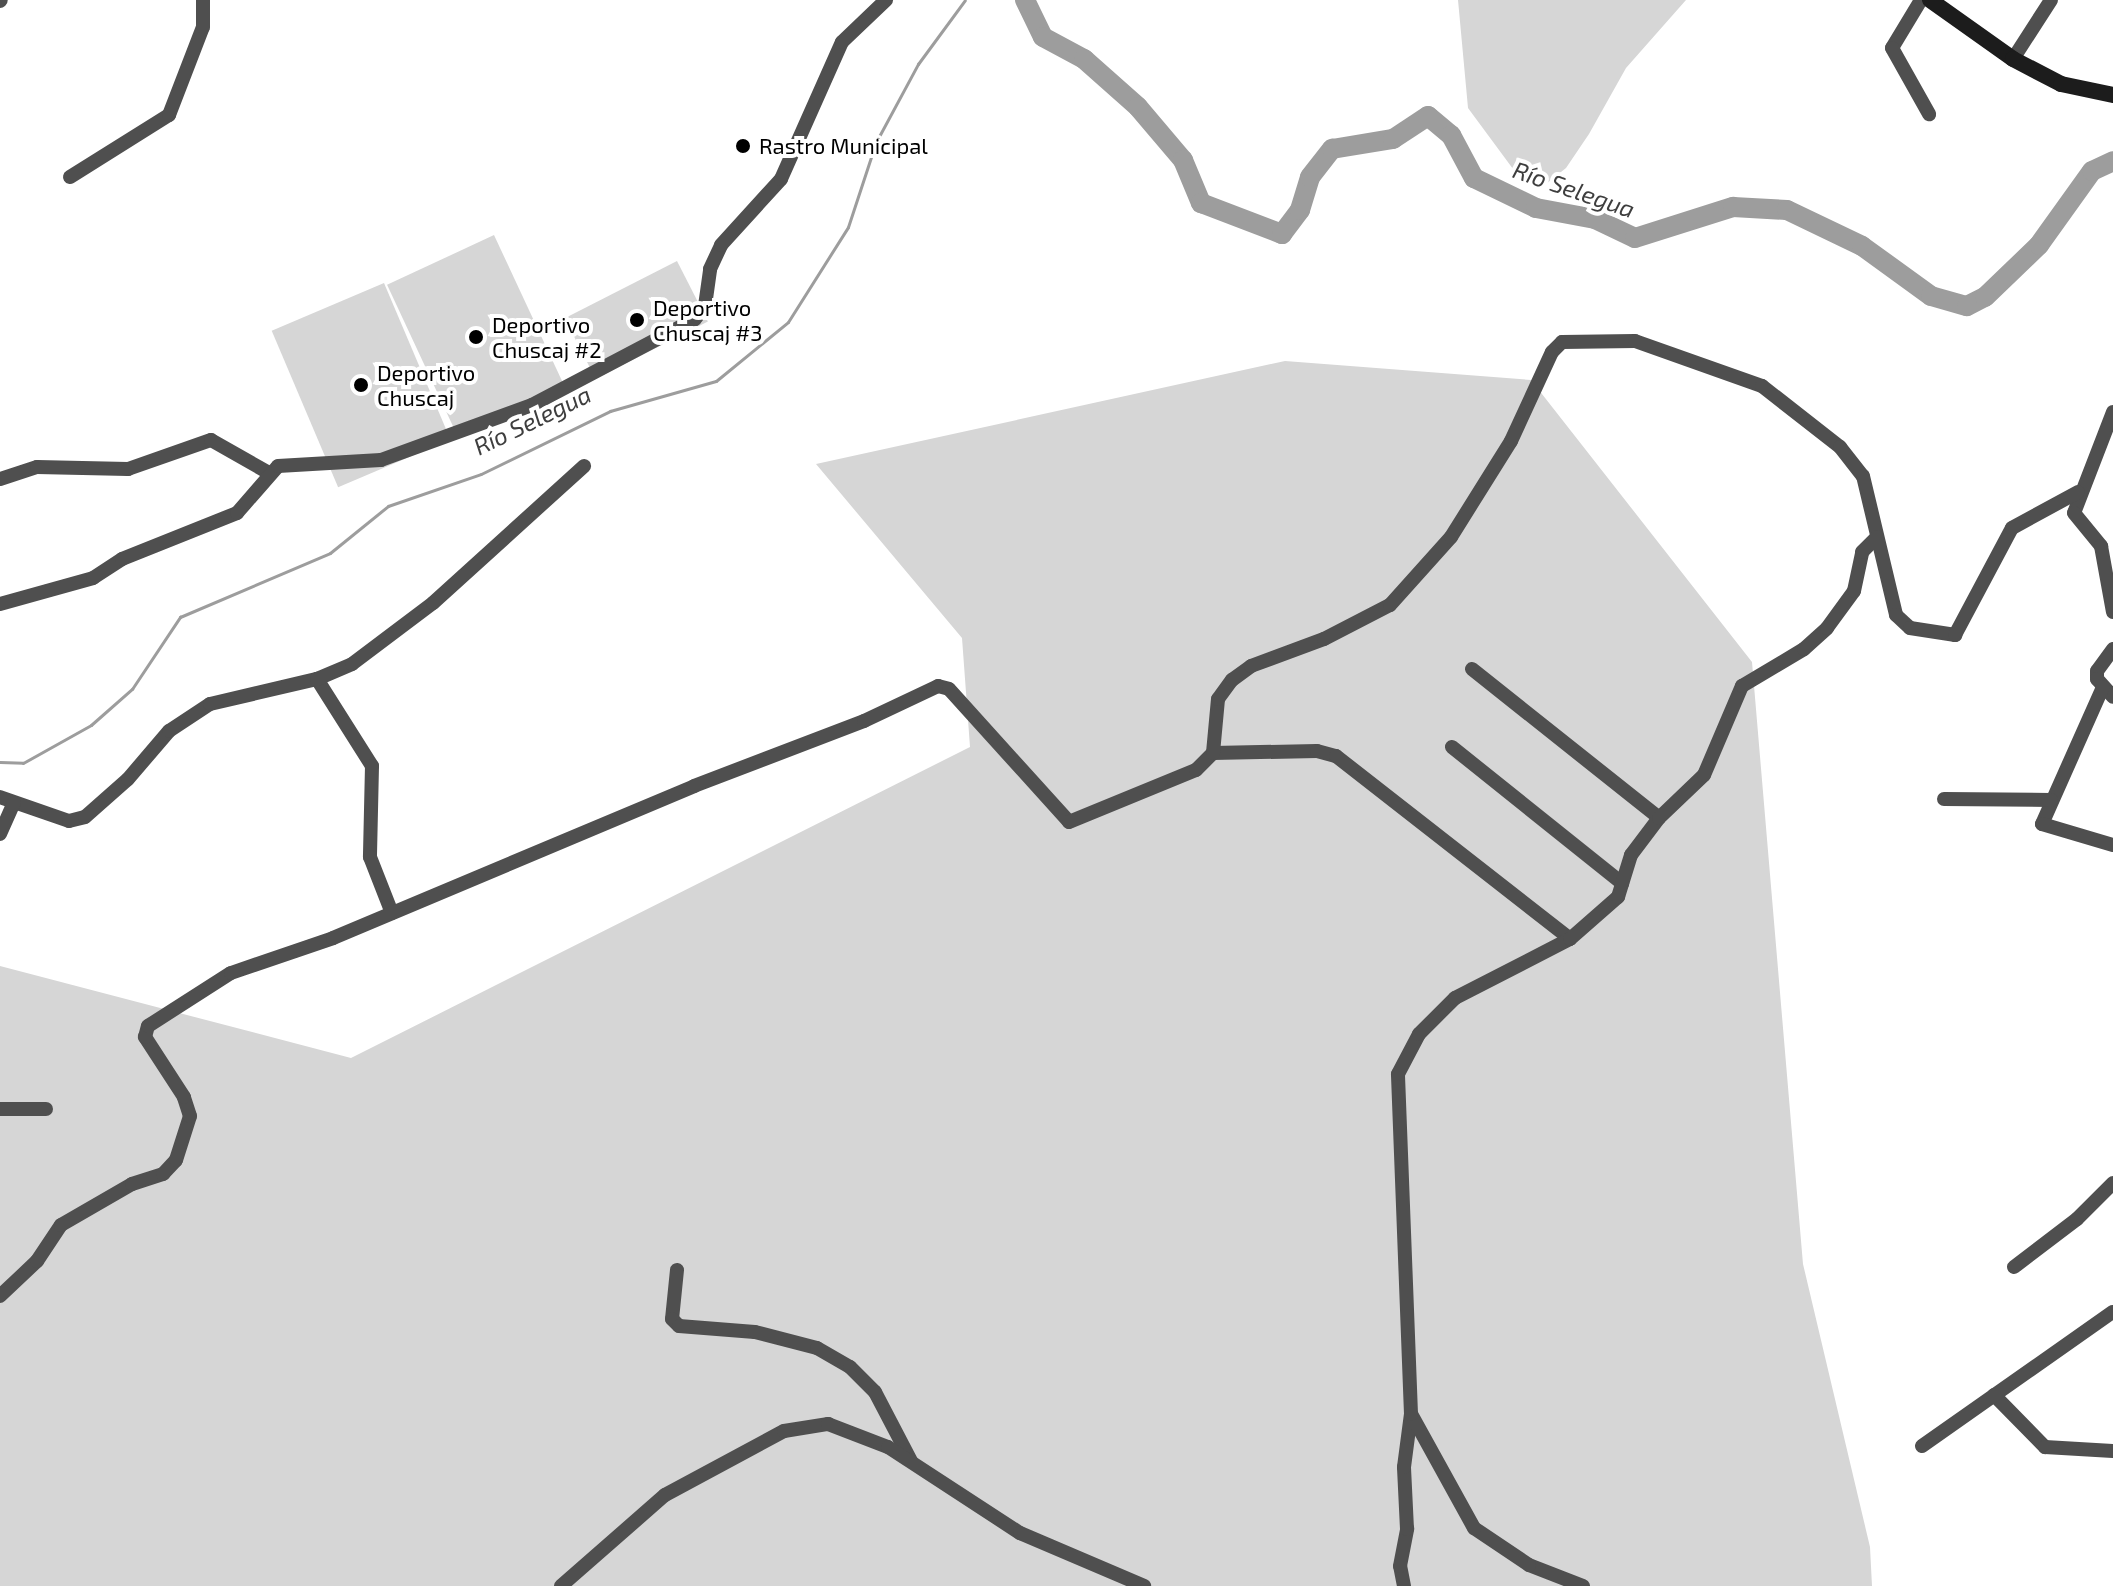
<!DOCTYPE html>
<html>
<head>
<meta charset="utf-8">
<style>
	body { margin:0 }
	#map { position:relative; width:2113px; height:1586px; overflow:hidden; background:#fff; font-family:"Exo 2",sans-serif }
	div>[style] { position:absolute }
	.green>* { inset:0; background:#d6d6d6; transform-origin:0 0 }
	.stream>* { height:3px; margin:-1.5px; padding:0 1.5px; transform-origin:1.5px; border-radius:1.5px; background:#9d9d9d }
	.river>* { height:20px; margin:-10px; padding:0 10px; transform-origin:10px; border-radius:10px; background:#9d9d9d }
	.minor>* { height:14px; margin:-7px; padding:0 7px; transform-origin:7px; border-radius:7px; background:#4f4f4f }
	.secondary>* { height:16px; margin:-8px; padding:0 8px; transform-origin:8px; border-radius:8px; background:#1c1c1c }
	.dots>* { width:22px; height:22px; translate:-50% -50%; box-sizing:border-box; border:4px solid #fff; border-radius:50% }
	span { translate:-50% -50%; white-space:nowrap; text-align:center; line-height:1.15; -webkit-text-stroke:8px #fff; paint-order:stroke }
	.poi-label { font-size:22px; color:#000 }
	.left { translate:0 -50%; text-align:left }
	.water-label { font-size:24px; color:#3e3e3e; font-style:italic }
</style>
</head>
<body>
<div id="map">
	<div class="green">
		<div style="clip-path:polygon(1458px 0,1686px 0,1626px 68px,1589px 134px,1566px 168px,1546px 184px,1516px 173px,1468px 108px)"></div>
		<div style="left:494px;top:235px;width:169px;height:118px;rotate:65deg"></div>
		<div style="left:677px;top:261px;width:68px;height:126px;rotate:63deg"></div>
		<div style="left:384px;top:283px;width:170px;height:122px;rotate:67deg"></div>
		<div style="clip-path:polygon(1285px 361px,1531px 380px,1752px 662px,1803px 1264px,1870px 1547px,1872px 1586px,0 1586px,0 966px,351px 1058px,970px 747px,962px 638px,816px 464px)"></div>
	</div>
	<div class="stream">
		<div style="left:0;top:762px;width:23px;rotate:2deg"></div>
		<div style="left:23px;top:763px;width:78px;rotate:-29.2deg"></div>
		<div style="left:91px;top:725px;width:55px;rotate:-41.3deg"></div>
		<div style="left:132px;top:689px;width:87px;rotate:-56.3deg"></div>
		<div style="left:180px;top:617px;width:163px;rotate:-23.1deg"></div>
		<div style="left:330px;top:553px;width:75px;rotate:-39deg"></div>
		<div style="left:388px;top:506px;width:98px;rotate:-19deg"></div>
		<div style="left:481px;top:474px;width:144px;rotate:-26deg"></div>
		<div style="left:610px;top:411px;width:110px;rotate:-15.8deg"></div>
		<div style="left:716px;top:381px;width:93px;rotate:-39.3deg"></div>
		<div style="left:788px;top:322px;width:112px;rotate:-57.7deg"></div>
		<div style="left:848px;top:227px;width:89px;rotate:-71.8deg"></div>
		<div style="left:876px;top:142px;width:89px;rotate:-61.7deg"></div>
		<div style="left:918px;top:64px;width:79px;rotate:-53.7deg"></div>
	</div>
	<div class="river">
		<div style="left:1025px;top:0;width:41px;rotate:64.1deg"></div>
		<div style="left:1043px;top:37px;width:47px;rotate:28.2deg"></div>
		<div style="left:1084px;top:59px;width:72px;rotate:41.6deg"></div>
		<div style="left:1138px;top:107px;width:70px;rotate:49.7deg"></div>
		<div style="left:1183px;top:160px;width:47px;rotate:67.3deg"></div>
		<div style="left:1201px;top:203px;width:87px;rotate:20.9deg"></div>
		<div style="left:1282px;top:234px;width:30px;rotate:-53deg"></div>
		<div style="left:1300px;top:210px;width:34px;rotate:-73deg"></div>
		<div style="left:1310px;top:177px;width:36px;rotate:-52deg"></div>
		<div style="left:1332px;top:149px;width:62px;rotate:-9.3deg"></div>
		<div style="left:1393px;top:139px;width:42px;rotate:-33.3deg"></div>
		<div style="left:1428px;top:116px;width:30px;rotate:40deg"></div>
		<div style="left:1451px;top:135px;width:49px;rotate:61.9deg"></div>
		<div style="left:1474px;top:178px;width:69px;rotate:25.8deg"></div>
		<div style="left:1536px;top:208px;width:60px;rotate:10.6deg"></div>
		<div style="left:1595px;top:219px;width:44px;rotate:25.4deg"></div>
		<div style="left:1635px;top:238px;width:103px;rotate:-17.6deg"></div>
		<div style="left:1733px;top:207px;width:54px;rotate:3.2deg"></div>
		<div style="left:1787px;top:210px;width:83px;rotate:25.6deg"></div>
		<div style="left:1862px;top:246px;width:85px;rotate:35.9deg"></div>
		<div style="left:1931px;top:296px;width:37px;rotate:16deg"></div>
		<div style="left:1967px;top:306px;width:20px;rotate:-27deg"></div>
		<div style="left:1985px;top:297px;width:75px;rotate:-43.9deg"></div>
		<div style="left:2039px;top:245px;width:91px;rotate:-54.4deg"></div>
		<div style="left:2092px;top:171px;width:23px;rotate:-25deg"></div>
	</div>
	<div class="minor">
		<div style="left:1921px;top:0;width:56px;rotate:121.1deg"></div>
		<div style="left:1892px;top:48px;width:76px;rotate:60.7deg"></div>
		<div style="left:0;top:1px;width:1px;rotate:-45deg"></div>
		<div style="left:2013px;top:59px;width:70px;rotate:-57.2deg"></div>
		<div style="left:70px;top:177px;width:117px;rotate:-32.1deg"></div>
		<div style="left:169px;top:115px;width:94px;rotate:-68.9deg"></div>
		<div style="left:203px;top:27px;width:27px;rotate:-90deg"></div>
		<div style="left:2113px;top:412px;width:108px;rotate:111.1deg"></div>
		<div style="left:2074px;top:513px;width:43px;rotate:50.7deg"></div>
		<div style="left:2101px;top:546px;width:67px;rotate:79.7deg"></div>
		<div style="left:0;top:479px;width:39px;rotate:-18deg"></div>
		<div style="left:37px;top:467px;width:91px;rotate:1.3deg"></div>
		<div style="left:128px;top:469px;width:88px;rotate:-19.3deg"></div>
		<div style="left:211px;top:440px;width:67px;rotate:29.6deg"></div>
		<div style="left:0;top:604px;width:97px;rotate:-15.6deg"></div>
		<div style="left:93px;top:578px;width:35px;rotate:-33deg"></div>
		<div style="left:122px;top:559px;width:124px;rotate:-21.8deg"></div>
		<div style="left:237px;top:513px;width:62px;rotate:-48.9deg"></div>
		<div style="left:278px;top:466px;width:103px;rotate:-3.3deg"></div>
		<div style="left:381px;top:460px;width:161px;rotate:-20deg"></div>
		<div style="left:532px;top:405px;width:184px;rotate:-27.8deg"></div>
		<div style="left:695px;top:319px;width:16px;rotate:-52deg"></div>
		<div style="left:705px;top:306px;width:37px;rotate:-82deg"></div>
		<div style="left:710px;top:269px;width:26px;rotate:-65deg"></div>
		<div style="left:721px;top:245px;width:89px;rotate:-47.7deg"></div>
		<div style="left:781px;top:179px;width:150px;rotate:-66deg"></div>
		<div style="left:842px;top:42px;width:61px;rotate:-43.7deg"></div>
		<div style="left:2113px;top:649px;width:27px;rotate:126deg"></div>
		<div style="left:2097px;top:671px;width:8px;rotate:90deg"></div>
		<div style="left:2097px;top:679px;width:24px;rotate:48deg"></div>
		<div style="left:1472px;top:669px;width:239px;rotate:38.5deg"></div>
		<div style="left:317px;top:679px;width:103px;rotate:57.7deg"></div>
		<div style="left:372px;top:766px;width:91px;rotate:91.3deg"></div>
		<div style="left:370px;top:857px;width:60px;rotate:68.6deg"></div>
		<div style="left:2103px;top:687px;width:150px;rotate:114deg"></div>
		<div style="left:2042px;top:824px;width:74px;rotate:16.5deg"></div>
		<div style="left:1452px;top:747px;width:218px;rotate:38.7deg"></div>
		<div style="left:1213px;top:753px;width:104px;rotate:-1.1deg"></div>
		<div style="left:1317px;top:751px;width:20px;rotate:15deg"></div>
		<div style="left:1336px;top:756px;width:297px;rotate:38deg"></div>
		<div style="left:0;top:797px;width:73px;rotate:19.2deg"></div>
		<div style="left:69px;top:821px;width:16px;rotate:-14deg"></div>
		<div style="left:85px;top:817px;width:57px;rotate:-41.5deg"></div>
		<div style="left:128px;top:779px;width:63px;rotate:-49.5deg"></div>
		<div style="left:169px;top:731px;width:49px;rotate:-33.4deg"></div>
		<div style="left:210px;top:704px;width:110px;rotate:-13.2deg"></div>
		<div style="left:317px;top:679px;width:38px;rotate:-23deg"></div>
		<div style="left:352px;top:664px;width:101px;rotate:-37deg"></div>
		<div style="left:433px;top:603px;width:204px;rotate:-42.2deg"></div>
		<div style="left:1944px;top:799px;width:107px;rotate:0.5deg"></div>
		<div style="left:0;top:834px;width:34px;rotate:-66deg"></div>
		<div style="left:0;top:1109px;width:46px"></div>
		<div style="left:2014px;top:1267px;width:79px;rotate:-37.3deg"></div>
		<div style="left:2077px;top:1219px;width:51px;rotate:-45deg"></div>
		<div style="left:677px;top:1270px;width:49px;rotate:95.8deg"></div>
		<div style="left:672px;top:1319px;width:10px;rotate:45deg"></div>
		<div style="left:679px;top:1326px;width:76px;rotate:4.5deg"></div>
		<div style="left:755px;top:1332px;width:64px;rotate:14.5deg"></div>
		<div style="left:817px;top:1348px;width:38px;rotate:30deg"></div>
		<div style="left:850px;top:1367px;width:35px;rotate:45deg"></div>
		<div style="left:875px;top:1392px;width:78px;rotate:62.4deg"></div>
		<div style="left:0;top:1296px;width:51px;rotate:-43.4deg"></div>
		<div style="left:37px;top:1261px;width:43px;rotate:-56.3deg"></div>
		<div style="left:61px;top:1225px;width:82px;rotate:-30deg"></div>
		<div style="left:132px;top:1184px;width:33px;rotate:-18deg"></div>
		<div style="left:163px;top:1174px;width:19px;rotate:-47deg"></div>
		<div style="left:176px;top:1160px;width:46px;rotate:-72.3deg"></div>
		<div style="left:190px;top:1116px;width:20px;rotate:-108deg"></div>
		<div style="left:184px;top:1097px;width:72px;rotate:-123deg"></div>
		<div style="left:145px;top:1037px;width:11px;rotate:-75deg"></div>
		<div style="left:148px;top:1026px;width:98px;rotate:-32.6deg"></div>
		<div style="left:231px;top:973px;width:108px;rotate:-18.9deg"></div>
		<div style="left:333px;top:938px;width:392px;rotate:-22.8deg"></div>
		<div style="left:694px;top:786px;width:182px;rotate:-20.9deg"></div>
		<div style="left:864px;top:721px;width:82px;rotate:-25.3deg"></div>
		<div style="left:938px;top:686px;width:11px;rotate:15deg"></div>
		<div style="left:949px;top:689px;width:179px;rotate:47.9deg"></div>
		<div style="left:1069px;top:822px;width:137px;rotate:-22.3deg"></div>
		<div style="left:1196px;top:770px;width:24px;rotate:-45deg"></div>
		<div style="left:1213px;top:753px;width:54px;rotate:-84.7deg"></div>
		<div style="left:1218px;top:699px;width:24px;rotate:-54deg"></div>
		<div style="left:1232px;top:680px;width:24px;rotate:-36deg"></div>
		<div style="left:1251px;top:666px;width:78px;rotate:-20.3deg"></div>
		<div style="left:1324px;top:639px;width:74px;rotate:-27.3deg"></div>
		<div style="left:1390px;top:605px;width:91px;rotate:-48.1deg"></div>
		<div style="left:1451px;top:537px;width:113px;rotate:-58deg"></div>
		<div style="left:1511px;top:441px;width:98px;rotate:-65.3deg"></div>
		<div style="left:1552px;top:352px;width:14px;rotate:-45deg"></div>
		<div style="left:1562px;top:342px;width:73px;rotate:-0.8deg"></div>
		<div style="left:1635px;top:341px;width:135px;rotate:19.5deg"></div>
		<div style="left:1762px;top:386px;width:99px;rotate:38deg"></div>
		<div style="left:1840px;top:447px;width:37px;rotate:52deg"></div>
		<div style="left:1863px;top:476px;width:143px;rotate:76.6deg"></div>
		<div style="left:1896px;top:615px;width:19px;rotate:43deg"></div>
		<div style="left:1910px;top:628px;width:46px;rotate:8.8deg"></div>
		<div style="left:1955px;top:635px;width:121px;rotate:-62deg"></div>
		<div style="left:2012px;top:528px;width:75px;rotate:-28.6deg"></div>
		<div style="left:1994px;top:1395px;width:73px;rotate:45.6deg"></div>
		<div style="left:2045px;top:1447px;width:68px;rotate:3.4deg"></div>
		<div style="left:1922px;top:1446px;width:233px;rotate:-35.1deg"></div>
		<div style="left:561px;top:1586px;width:138px;rotate:-41.2deg"></div>
		<div style="left:665px;top:1495px;width:135px;rotate:-28.3deg"></div>
		<div style="left:784px;top:1431px;width:45px;rotate:-9deg"></div>
		<div style="left:828px;top:1424px;width:64px;rotate:21deg"></div>
		<div style="left:888px;top:1447px;width:158px;rotate:33.1deg"></div>
		<div style="left:1020px;top:1533px;width:135px;rotate:23.1deg"></div>
		<div style="left:1404px;top:1586px;width:20px;rotate:-101deg"></div>
		<div style="left:1400px;top:1566px;width:38px;rotate:-79deg"></div>
		<div style="left:1407px;top:1529px;width:62px;rotate:-92.8deg"></div>
		<div style="left:1404px;top:1467px;width:53px;rotate:-82.5deg"></div>
		<div style="left:1583px;top:1586px;width:58px;rotate:-158.7deg"></div>
		<div style="left:1529px;top:1565px;width:66px;rotate:-146.1deg"></div>
		<div style="left:1474px;top:1528px;width:130px;rotate:-118.9deg"></div>
		<div style="left:1411px;top:1414px;width:340px;rotate:-92.2deg"></div>
		<div style="left:1398px;top:1074px;width:45px;rotate:-62.3deg"></div>
		<div style="left:1419px;top:1034px;width:51px;rotate:-45deg"></div>
		<div style="left:1455px;top:998px;width:129px;rotate:-27.2deg"></div>
		<div style="left:1570px;top:939px;width:64px;rotate:-41.2deg"></div>
		<div style="left:1618px;top:897px;width:44px;rotate:-72.8deg"></div>
		<div style="left:1631px;top:855px;width:46px;rotate:-52.9deg"></div>
		<div style="left:1659px;top:818px;width:62px;rotate:-43.7deg"></div>
		<div style="left:1704px;top:775px;width:97px;rotate:-66.9deg"></div>
		<div style="left:1742px;top:686px;width:72px;rotate:-30.8deg"></div>
		<div style="left:1804px;top:649px;width:31px;rotate:-42deg"></div>
		<div style="left:1827px;top:628px;width:46px;rotate:-53.9deg"></div>
		<div style="left:1854px;top:591px;width:40px;rotate:-78deg"></div>
		<div style="left:1862px;top:552px;width:21px;rotate:-45deg"></div>
	</div>
	<div class="secondary">
		<div style="left:1930px;top:0;width:102px;rotate:35.4deg"></div>
		<div style="left:2013px;top:59px;width:54px;rotate:27.5deg"></div>
		<div style="left:2061px;top:84px;width:53px;rotate:11.9deg"></div>
	</div>
	<div class="dots">
		<div style="left:743px;top:146px;background:#000"></div>
		<div style="left:637px;top:320px;background:#000"></div>
		<div style="left:476px;top:337px;background:#000"></div>
		<div style="left:361px;top:385px;background:#000"></div>
	</div>
	<div class="poi-label">
		<span class="left" style="left:759px;top:146px">Rastro Municipal</span>
		<span class="left" style="left:653px;top:320px">Deportivo<br>Chuscaj #3</span>
		<span class="left" style="left:492px;top:337px">Deportivo<br>Chuscaj #2</span>
		<span class="left" style="left:377px;top:385px">Deportivo<br>Chuscaj</span>
	</div>
	<div class="water-label">
		<span style="left:1574px;top:189px;rotate:19deg">Río Selegua</span>
		<span style="left:532px;top:420px;rotate:-26deg">Río Selegua</span>
	</div>
</div>
</body>
</html>
